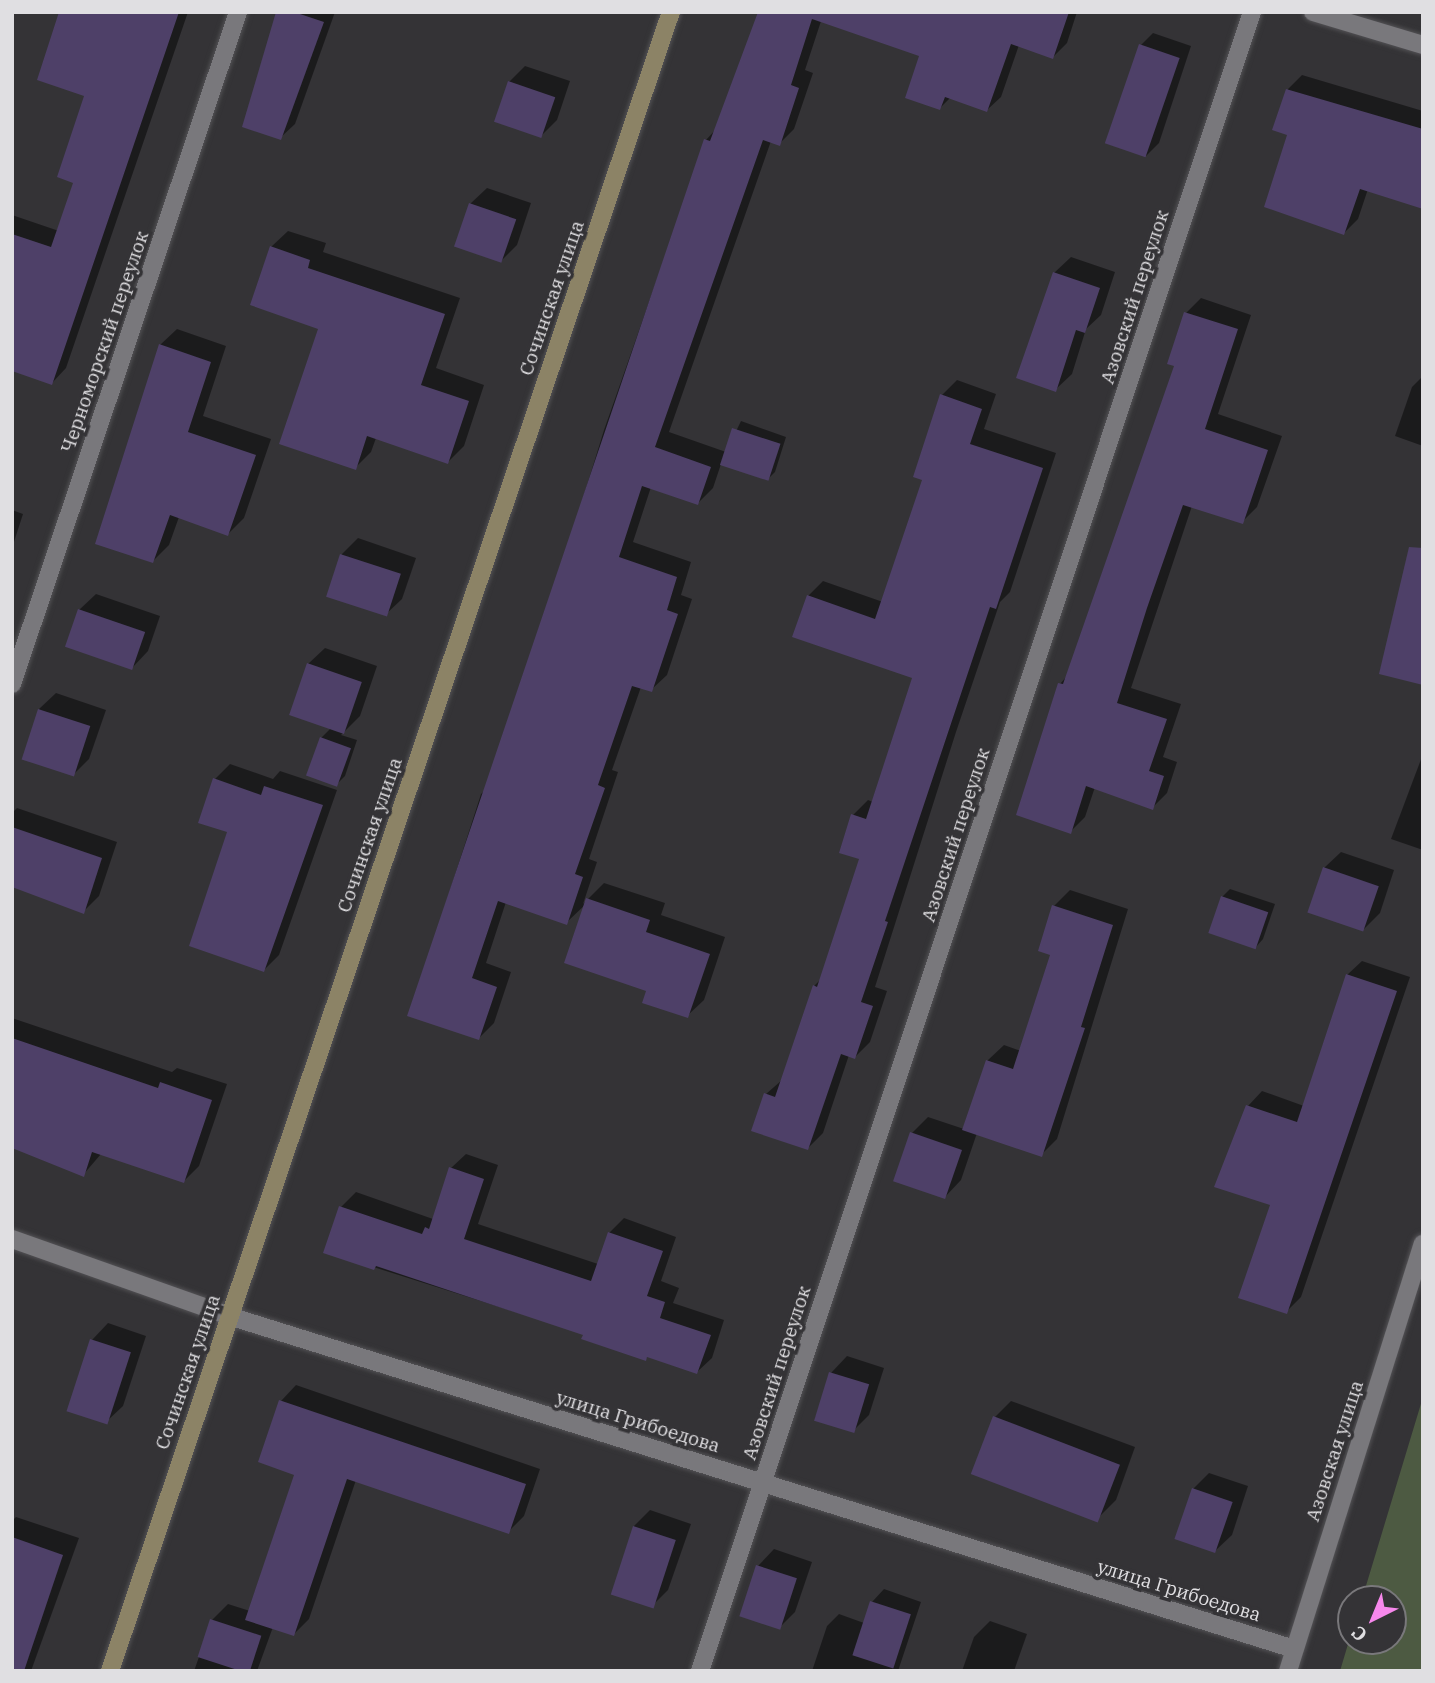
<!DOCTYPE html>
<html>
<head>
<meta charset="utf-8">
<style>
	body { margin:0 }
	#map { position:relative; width:1435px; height:1683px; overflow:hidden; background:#343336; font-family:"IBM Plex Serif",serif }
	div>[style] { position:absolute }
	.green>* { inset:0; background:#4d5a42 }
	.shadow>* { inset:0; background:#0007 }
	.building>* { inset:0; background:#4e4068; transform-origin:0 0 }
	.roads { filter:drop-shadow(0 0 2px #535255) drop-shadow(0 0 2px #535255) }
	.service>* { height:18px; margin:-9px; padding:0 9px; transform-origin:9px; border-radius:9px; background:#79787c }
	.secondary>* { height:18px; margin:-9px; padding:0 9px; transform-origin:9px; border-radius:9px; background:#8c8366 }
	span { translate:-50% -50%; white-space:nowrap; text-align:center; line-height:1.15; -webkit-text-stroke:7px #343336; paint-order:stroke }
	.street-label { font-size:19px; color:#e0dfe2 }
	.frame { position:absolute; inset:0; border:14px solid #e0dfe2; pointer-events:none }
	.north { position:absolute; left:1337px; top:1585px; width:70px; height:70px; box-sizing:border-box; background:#343336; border:2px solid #79787b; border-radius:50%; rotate:223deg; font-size:19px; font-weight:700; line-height:28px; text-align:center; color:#e0dfe2 }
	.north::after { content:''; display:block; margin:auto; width:24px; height:32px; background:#f788ec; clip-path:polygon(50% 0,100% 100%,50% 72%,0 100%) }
</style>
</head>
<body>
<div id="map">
	<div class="green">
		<div style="clip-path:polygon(1423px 1397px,1423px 1671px,1340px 1671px,1351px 1634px,1351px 1641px,1393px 1641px,1393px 1599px,1362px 1599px)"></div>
	</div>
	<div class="shadow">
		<div style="clip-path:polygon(110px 12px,188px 12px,66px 368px,52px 383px,12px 267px,12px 215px,59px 231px,76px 181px)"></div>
		<div style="clip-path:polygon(278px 12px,335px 12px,295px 124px,280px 138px)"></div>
		<div style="clip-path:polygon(759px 12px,824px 12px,805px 70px,813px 73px,794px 129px,779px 144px,771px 141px,669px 432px,726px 452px,741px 421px,786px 437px,775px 472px,767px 480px,721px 464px,713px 488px,698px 503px,651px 487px,633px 542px,691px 562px,681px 595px,692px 599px,667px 675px,651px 690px,641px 687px,612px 770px,618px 772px,589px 859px,597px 862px,583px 904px,604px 883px,665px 903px,661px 915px,725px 937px,704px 1000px,687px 1016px,649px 990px,587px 903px,566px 923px,506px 902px,486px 963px,511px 972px,494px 1023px,479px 1038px,410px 1015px,481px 794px,488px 787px,547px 615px,604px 430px,706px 140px,716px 129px)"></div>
		<div style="clip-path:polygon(832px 12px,1077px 12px,1067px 43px,1053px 57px,1019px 45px,1001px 97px,987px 110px,950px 98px,940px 108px,921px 54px)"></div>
		<div style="clip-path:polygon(1153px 33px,1191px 46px,1159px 143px,1146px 156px,1141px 45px)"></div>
		<div style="clip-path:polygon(525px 66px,570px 81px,557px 120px,541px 136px,509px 82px)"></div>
		<div style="clip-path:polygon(1302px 75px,1423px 111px,1423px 207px,1368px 189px,1358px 219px,1344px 233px,1290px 134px,1288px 89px)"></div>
		<div style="clip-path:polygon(487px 188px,531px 203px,517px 245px,501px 261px,470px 204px)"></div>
		<div style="clip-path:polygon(288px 231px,326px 243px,323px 252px,460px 298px,436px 368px,484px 385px,464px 446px,448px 462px,376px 438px,371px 452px,355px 468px,321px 328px,271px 247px)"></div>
		<div style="clip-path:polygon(1071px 257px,1115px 272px,1101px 315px,1086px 329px,1072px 374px,1055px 390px,1054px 273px)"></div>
		<div style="clip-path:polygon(1201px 298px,1251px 315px,1218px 414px,1282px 436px,1257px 507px,1242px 522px,1192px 506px,1131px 688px,1181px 704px,1163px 757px,1177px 762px,1167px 793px,1152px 808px,1095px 787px,1085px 817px,1070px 832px,1060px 684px,1067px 676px,1177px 365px,1186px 313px)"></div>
		<div style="clip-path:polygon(177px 329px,226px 346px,203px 416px,271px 439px,244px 518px,228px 534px,179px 517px,169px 545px,153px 561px,160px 345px)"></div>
		<div style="clip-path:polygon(1423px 376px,1423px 446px,1395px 436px,1412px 387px)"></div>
		<div style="clip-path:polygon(957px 380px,996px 394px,984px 429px,1056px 453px,1010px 592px,1000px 602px,956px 732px,875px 987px,887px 991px,870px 1042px,855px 1057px,849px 1055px,823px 1133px,808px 1148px,766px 1094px,782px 1080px,814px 986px,821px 979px,861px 858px,841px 851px,853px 815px,868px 800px,873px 802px,915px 677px,808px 596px,823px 581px,883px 602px,925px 479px,942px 395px)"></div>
		<div style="clip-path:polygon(12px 510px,23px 514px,12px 548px)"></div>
		<div style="clip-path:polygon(358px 538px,416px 558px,402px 599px,385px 615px,328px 595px,342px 554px)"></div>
		<div style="clip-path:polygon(96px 594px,160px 616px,148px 651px,132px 668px,79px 610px)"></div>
		<div style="clip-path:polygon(325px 648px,377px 666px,360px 716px,341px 735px,357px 740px,345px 776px,337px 784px,321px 738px,331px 728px,308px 664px)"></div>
		<div style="clip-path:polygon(56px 693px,106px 710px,89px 759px,73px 775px,39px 709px)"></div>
		<div style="clip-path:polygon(1423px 754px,1423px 850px,1391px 839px)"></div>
		<div style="clip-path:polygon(230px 764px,273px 779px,280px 771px,337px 790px,279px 955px,264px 970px,215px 779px)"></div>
		<div style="clip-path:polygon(17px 808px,117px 842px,99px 896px,83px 912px,12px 886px,12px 813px)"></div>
		<div style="clip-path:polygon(1341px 852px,1394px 870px,1380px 913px,1364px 929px,1324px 868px)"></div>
		<div style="clip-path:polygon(1230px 889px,1275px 904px,1263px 939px,1256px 947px,1222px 897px)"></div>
		<div style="clip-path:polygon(1070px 890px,1128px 909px,1057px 1139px,1041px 1155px,977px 1133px,961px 1180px,945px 1197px,912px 1133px,928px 1117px,964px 1129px,987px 1061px,1004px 1045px,1021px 1051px,1052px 954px,1054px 906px)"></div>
		<div style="clip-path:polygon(1362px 961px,1410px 977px,1301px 1297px,1286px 1312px,1272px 1204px,1216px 1186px,1248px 1106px,1262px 1091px,1304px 1106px,1347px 975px)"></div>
		<div style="clip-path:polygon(12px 1018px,172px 1072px,177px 1068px,227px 1084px,199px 1166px,184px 1181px,101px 1154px,83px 1175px,12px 1146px)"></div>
		<div style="clip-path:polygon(466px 1154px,498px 1165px,478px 1224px,598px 1264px,609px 1233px,624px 1218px,676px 1237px,661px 1281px,679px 1288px,673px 1303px,724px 1320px,712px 1358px,697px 1372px,648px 1356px,645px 1359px,585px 1334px,326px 1252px,341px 1207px,356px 1192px,433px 1219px,451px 1168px)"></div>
		<div style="clip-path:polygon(108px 1323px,146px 1336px,123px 1406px,106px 1422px,92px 1340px)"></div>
		<div style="clip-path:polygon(847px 1356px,884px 1368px,869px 1415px,853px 1431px,815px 1419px,831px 1373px)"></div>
		<div style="clip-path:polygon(296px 1385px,540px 1469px,524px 1516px,508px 1532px,356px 1480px,309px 1619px,294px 1634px,273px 1627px,257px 1671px,194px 1671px,212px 1620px,228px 1604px,250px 1611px,297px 1474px,281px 1401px)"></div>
		<div style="clip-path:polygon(1011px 1401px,1135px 1447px,1116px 1500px,1100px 1516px,995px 1417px)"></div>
		<div style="clip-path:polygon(1209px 1473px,1248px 1486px,1232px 1535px,1215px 1551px,1193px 1489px)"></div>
		<div style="clip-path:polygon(650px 1510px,691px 1524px,668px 1590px,652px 1606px,634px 1526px)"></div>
		<div style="clip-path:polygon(16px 1517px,79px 1538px,31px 1671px,12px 1671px,12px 1521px)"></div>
		<div style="clip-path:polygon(774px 1549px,812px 1562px,795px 1612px,779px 1628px,758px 1566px)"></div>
		<div style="clip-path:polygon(884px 1589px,921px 1602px,898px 1671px,812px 1671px,827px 1626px,839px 1614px,864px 1623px,872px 1602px)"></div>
		<div style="clip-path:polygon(990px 1621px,1027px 1634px,1014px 1671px,962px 1671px,974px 1637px)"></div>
	</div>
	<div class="building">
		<div style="clip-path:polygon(59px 12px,179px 12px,52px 385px,12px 371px,12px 234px,51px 247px,73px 183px,57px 177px,84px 96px,37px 80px)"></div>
		<div style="clip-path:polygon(276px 12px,294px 12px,324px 22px,281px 140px,242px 127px)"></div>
		<div style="clip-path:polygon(758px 12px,1069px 12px,1053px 59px,1011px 44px,987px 112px,945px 97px,940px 110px,905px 98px,919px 56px,812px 19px,791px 85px,799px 88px,780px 146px,763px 140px,655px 447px,711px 467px,698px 505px,642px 486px,619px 557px,677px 577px,667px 610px,678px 614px,652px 692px,632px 686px,598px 785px,605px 788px,575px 874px,583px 877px,567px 925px,498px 901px,472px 978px,497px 987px,479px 1040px,407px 1016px,704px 139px,710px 141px)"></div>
		<div style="left:1139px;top:44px;width:43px;height:105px;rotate:19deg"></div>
		<div style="left:508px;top:81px;width:50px;height:43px;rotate:19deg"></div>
		<div style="clip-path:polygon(1286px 89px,1423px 129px,1423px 209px,1360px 189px,1344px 235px,1264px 207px,1287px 135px,1272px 130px)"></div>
		<div style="left:469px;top:203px;width:50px;height:46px;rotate:19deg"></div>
		<div style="clip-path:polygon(270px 246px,310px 260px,308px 268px,445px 314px,421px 385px,469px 401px,448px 464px,367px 436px,356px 470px,279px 444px,318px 329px,250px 305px)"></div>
		<div style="clip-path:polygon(1053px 272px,1100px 288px,1085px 333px,1076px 330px,1056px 392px,1016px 378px)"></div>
		<div style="clip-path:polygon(1184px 312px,1238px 329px,1205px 429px,1268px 450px,1243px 524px,1183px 505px,1147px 608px,1117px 703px,1167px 719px,1149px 771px,1164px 776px,1153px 810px,1086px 786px,1071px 834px,1016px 815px,1058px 683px,1063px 684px,1174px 366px,1167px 364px)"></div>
		<div style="clip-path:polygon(159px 344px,211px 362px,188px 432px,256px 455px,228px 536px,170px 515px,153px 563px,95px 544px)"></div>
		<div style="clip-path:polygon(940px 394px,982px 409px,970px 444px,1043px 468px,996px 609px,990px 607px,885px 921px,888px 922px,861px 1002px,873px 1006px,855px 1059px,841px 1054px,808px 1150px,751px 1131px,764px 1093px,775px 1097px,813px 985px,817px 987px,859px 859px,839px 853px,851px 814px,866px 819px,912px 678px,792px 637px,807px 595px,875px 619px,922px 480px,913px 477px)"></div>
		<div style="left:732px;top:428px;width:51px;height:39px;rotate:18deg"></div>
		<div style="clip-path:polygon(1409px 547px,1423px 548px,1423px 685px,1379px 674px)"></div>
		<div style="left:340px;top:554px;width:64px;height:45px;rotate:18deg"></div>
		<div style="left:78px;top:609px;width:71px;height:40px;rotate:19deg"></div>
		<div style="left:307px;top:663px;width:58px;height:55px;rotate:19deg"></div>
		<div style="left:38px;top:709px;width:55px;height:53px;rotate:18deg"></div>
		<div style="left:320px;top:737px;width:33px;height:41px;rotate:20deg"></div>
		<div style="clip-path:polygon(213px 778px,261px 795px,264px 786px,323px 805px,264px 972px,189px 946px,227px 832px,198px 823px)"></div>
		<div style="clip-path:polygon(12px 827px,102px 858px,84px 914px,12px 887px)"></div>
		<div style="left:1323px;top:867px;width:59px;height:48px;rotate:19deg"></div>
		<div style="left:1221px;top:896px;width:50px;height:39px;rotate:19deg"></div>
		<div style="clip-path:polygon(586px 898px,650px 920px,646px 932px,710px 954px,688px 1018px,642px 1003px,646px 991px,564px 963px)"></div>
		<div style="clip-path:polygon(1052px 905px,1113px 925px,1081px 1027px,1085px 1028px,1042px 1157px,962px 1130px,986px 1060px,1013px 1069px,1050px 955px,1038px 951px)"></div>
		<div style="clip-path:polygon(1346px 974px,1397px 991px,1287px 1314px,1238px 1298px,1270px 1205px,1214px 1187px,1246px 1105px,1297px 1122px)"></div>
		<div style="clip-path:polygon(12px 1038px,158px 1088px,160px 1082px,212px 1100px,184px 1183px,92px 1152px,84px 1177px,12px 1148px)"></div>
		<div style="left:910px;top:1132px;width:55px;height:52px;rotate:19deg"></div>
		<div style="clip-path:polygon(449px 1167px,484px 1179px,464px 1239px,591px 1281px,608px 1232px,663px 1251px,647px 1296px,665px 1302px,660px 1318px,711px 1335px,697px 1374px,647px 1357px,646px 1361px,581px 1339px,583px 1335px,376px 1266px,374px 1270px,323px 1253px,339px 1206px,422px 1234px,425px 1227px,429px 1229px)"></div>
		<div style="left:90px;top:1339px;width:43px;height:76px;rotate:18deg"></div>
		<div style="left:829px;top:1372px;width:42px;height:51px;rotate:17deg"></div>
		<div style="clip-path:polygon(279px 1400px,526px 1484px,509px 1534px,347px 1479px,294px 1636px,245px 1620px,294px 1475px,258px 1462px)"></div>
		<div style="left:993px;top:1416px;width:136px;height:62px;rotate:21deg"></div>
		<div style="left:1192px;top:1488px;width:43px;height:54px;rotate:19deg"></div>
		<div style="left:633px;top:1526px;width:45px;height:72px;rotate:18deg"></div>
		<div style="clip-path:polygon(12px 1537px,63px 1555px,24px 1671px,12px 1671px)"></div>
		<div style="left:756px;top:1565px;width:43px;height:54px;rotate:18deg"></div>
		<div style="left:870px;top:1601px;width:43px;height:57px;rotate:18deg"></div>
		<div style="left:210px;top:1619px;width:54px;height:40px;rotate:18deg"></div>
	</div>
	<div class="roads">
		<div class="service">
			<div style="left:1313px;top:12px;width:115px;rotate:16.7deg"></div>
			<div style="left:12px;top:684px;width:709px;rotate:-71.41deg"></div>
			<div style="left:12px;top:1239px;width:230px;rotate:19.5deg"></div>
			<div style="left:229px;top:1316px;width:1116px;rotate:17.36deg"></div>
			<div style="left:700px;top:1671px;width:1748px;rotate:-71.6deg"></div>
			<div style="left:1288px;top:1671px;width:448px;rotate:-72.5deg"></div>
		</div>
		<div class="secondary">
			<div style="left:110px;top:1671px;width:1751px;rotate:-71.32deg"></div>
		</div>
	</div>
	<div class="street-label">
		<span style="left:1135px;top:297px;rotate:-72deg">Азовский переулок</span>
		<span style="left:552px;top:298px;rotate:-71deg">Сочинская улица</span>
		<span style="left:105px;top:342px;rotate:-71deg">Черноморский переулок</span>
		<span style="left:370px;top:835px;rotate:-71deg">Сочинская улица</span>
		<span style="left:956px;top:835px;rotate:-72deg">Азовский переулок</span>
		<span style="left:188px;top:1372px;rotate:-71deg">Сочинская улица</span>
		<span style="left:777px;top:1373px;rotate:-72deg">Азовский переулок</span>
		<span style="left:638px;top:1422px;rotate:17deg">улица Грибоедова</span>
		<span style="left:1335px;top:1451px;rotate:-72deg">Азовская улица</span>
		<span style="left:1179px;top:1591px;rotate:17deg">улица Грибоедова</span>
	</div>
	<div class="frame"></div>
	<div class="north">С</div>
</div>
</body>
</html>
